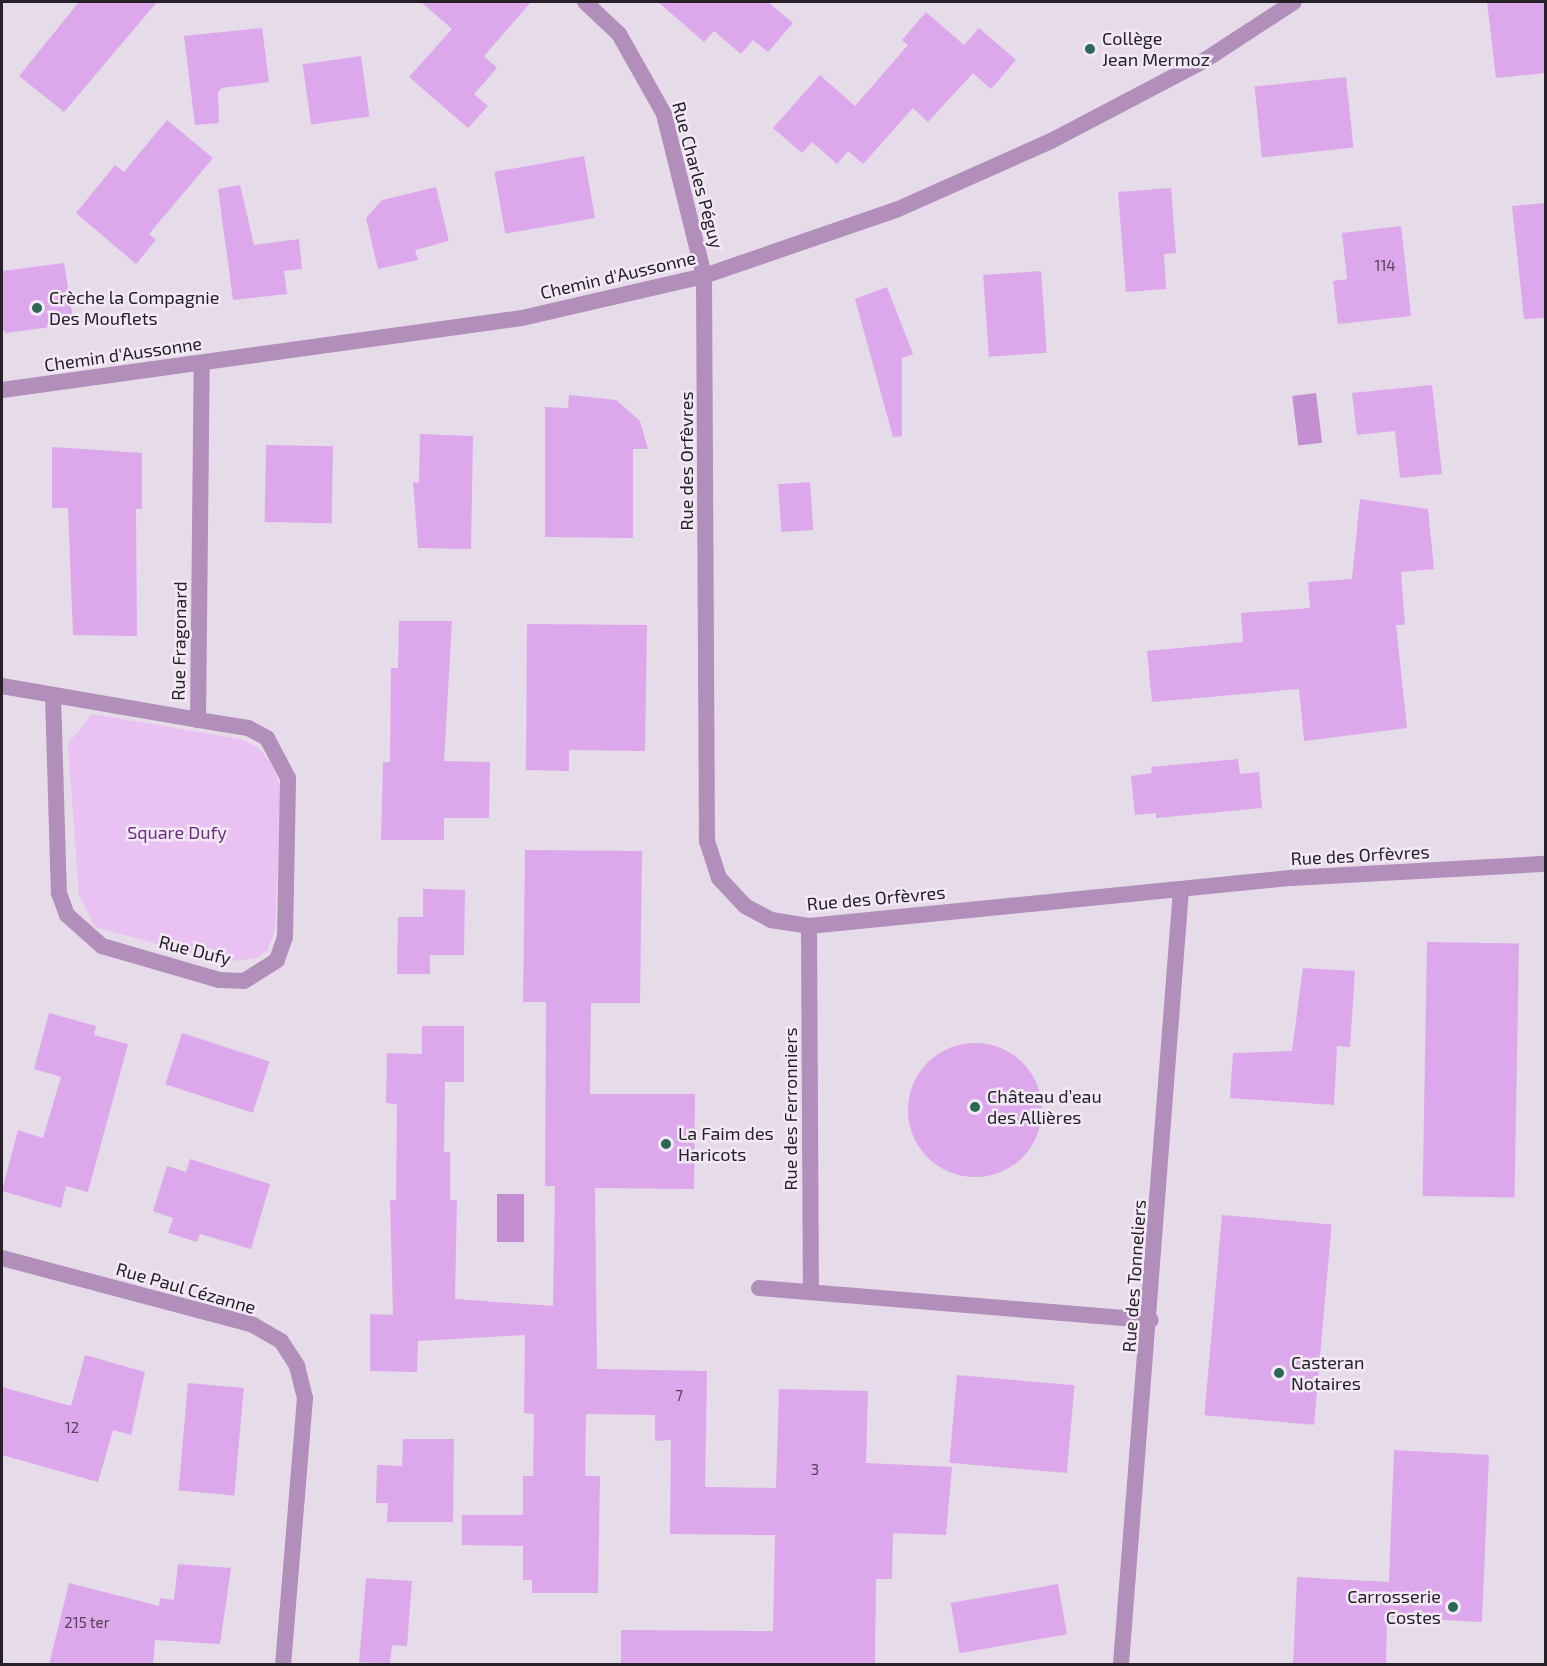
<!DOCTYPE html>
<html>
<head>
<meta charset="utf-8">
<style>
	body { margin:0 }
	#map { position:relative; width:1547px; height:1666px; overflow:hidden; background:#e6dbe9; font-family:"Exo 2",sans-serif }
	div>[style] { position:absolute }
	.green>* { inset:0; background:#e9c1f3 }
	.water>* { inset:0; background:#c38fd1; transform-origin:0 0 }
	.building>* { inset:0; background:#dda8eb; transform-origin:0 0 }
	.round { border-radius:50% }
	.minor>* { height:16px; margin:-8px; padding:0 8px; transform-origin:8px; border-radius:8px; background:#b28ebb }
	.dots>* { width:16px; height:16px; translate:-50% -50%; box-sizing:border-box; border:3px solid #f3e8f6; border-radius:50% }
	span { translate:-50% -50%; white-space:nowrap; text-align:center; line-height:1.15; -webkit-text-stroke:5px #f3e8f6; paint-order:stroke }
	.number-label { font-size:15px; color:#534357 }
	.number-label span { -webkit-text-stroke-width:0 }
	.poi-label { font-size:18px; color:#252126 }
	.left { translate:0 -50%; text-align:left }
	.right { translate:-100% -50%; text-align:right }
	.street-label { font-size:18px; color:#252126 }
	.park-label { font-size:18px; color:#6e307e }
	.frame { position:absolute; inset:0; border:3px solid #252126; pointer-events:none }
</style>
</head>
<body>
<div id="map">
	<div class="green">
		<div style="clip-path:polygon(92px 714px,241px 739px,260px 749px,273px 767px,281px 789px,275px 930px,267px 951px,257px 958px,224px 962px,95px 927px,79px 895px,68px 744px)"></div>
	</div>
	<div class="water">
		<div style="left:1316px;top:393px;width:50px;height:24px;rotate:83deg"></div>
		<div style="left:497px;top:1194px;width:27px;height:48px"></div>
	</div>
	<div class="building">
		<div style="clip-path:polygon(79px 2px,157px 2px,64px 112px,19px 76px)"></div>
		<div style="clip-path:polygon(421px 2px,531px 2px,484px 56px,497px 68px,474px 94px,488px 106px,468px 128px,409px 77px,452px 29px)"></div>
		<div style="clip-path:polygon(658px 2px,768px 2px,793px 23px,768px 52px,753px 40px,741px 54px,714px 31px,704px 42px)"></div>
		<div style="clip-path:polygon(1487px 2px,1545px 2px,1545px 73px,1496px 78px)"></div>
		<div style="clip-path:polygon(926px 12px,964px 45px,979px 28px,1016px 60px,991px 89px,973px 73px,928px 122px,913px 108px,863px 164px,848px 151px,837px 164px,812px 142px,802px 153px,773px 128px,820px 75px,855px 106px,908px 45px,902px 40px)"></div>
		<div style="clip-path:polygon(262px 28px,269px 82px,222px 88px,218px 92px,219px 123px,195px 125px,184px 36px)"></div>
		<div style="left:361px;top:56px;width:61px;height:59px;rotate:82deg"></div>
		<div style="left:1346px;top:77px;width:71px;height:92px;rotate:84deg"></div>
		<div style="clip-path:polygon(167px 120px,213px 158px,149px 234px,156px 240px,136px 264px,76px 213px,115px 165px,124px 172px)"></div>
		<div style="left:584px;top:156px;width:63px;height:91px;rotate:80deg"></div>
		<div style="clip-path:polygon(240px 185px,254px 245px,299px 239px,302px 269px,284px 271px,287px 294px,233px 300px,218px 189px)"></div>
		<div style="clip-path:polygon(436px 187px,449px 241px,415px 250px,418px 260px,378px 269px,366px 218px,382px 200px)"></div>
		<div style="clip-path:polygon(1171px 188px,1176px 253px,1164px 254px,1166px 289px,1126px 292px,1118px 192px)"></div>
		<div style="clip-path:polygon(1545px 203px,1545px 318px,1524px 319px,1512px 206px)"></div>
		<div style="clip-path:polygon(1401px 226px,1411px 316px,1338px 324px,1333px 281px,1347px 279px,1342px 233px)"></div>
		<div style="clip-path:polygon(64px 263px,74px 324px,6px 333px,2px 328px,2px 271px)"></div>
		<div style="left:1041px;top:271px;width:82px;height:58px;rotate:86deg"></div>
		<div style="clip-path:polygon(887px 287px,913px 354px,902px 358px,902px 436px,893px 437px,855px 299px)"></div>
		<div style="clip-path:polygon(1432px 385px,1442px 474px,1400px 478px,1395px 431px,1357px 435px,1352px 393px)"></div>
		<div style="clip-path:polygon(569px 395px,616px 400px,640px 421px,648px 449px,633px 449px,633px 538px,545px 537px,545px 407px,568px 408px)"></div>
		<div style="clip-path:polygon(420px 434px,473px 436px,471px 549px,418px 548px,413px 482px,419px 483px)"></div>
		<div style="left:266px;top:445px;width:67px;height:77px;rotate:1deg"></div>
		<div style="clip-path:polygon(52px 447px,142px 453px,142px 509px,136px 509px,137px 636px,73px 635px,68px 508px,52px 508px)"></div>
		<div style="left:810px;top:482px;width:48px;height:32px;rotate:86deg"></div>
		<div style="clip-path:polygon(1360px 499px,1428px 509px,1434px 569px,1401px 572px,1405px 625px,1396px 625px,1407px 728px,1304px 741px,1299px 689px,1152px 702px,1147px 651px,1243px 642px,1241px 613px,1310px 608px,1308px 582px,1352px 579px)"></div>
		<div style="clip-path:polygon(399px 621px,452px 621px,444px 761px,490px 762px,489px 818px,444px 818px,444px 840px,381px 840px,383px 762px,390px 762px,391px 668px,398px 668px)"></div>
		<div style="clip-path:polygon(527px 624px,647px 625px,645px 751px,569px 750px,569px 771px,526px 770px)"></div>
		<div style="clip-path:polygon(1238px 759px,1240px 774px,1259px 772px,1262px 808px,1156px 818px,1156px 813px,1135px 815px,1131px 776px,1152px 773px,1151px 767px)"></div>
		<div style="clip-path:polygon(525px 850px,642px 851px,640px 1003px,591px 1003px,590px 1094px,695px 1094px,694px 1189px,595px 1188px,597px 1369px,707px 1371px,705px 1487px,776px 1488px,779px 1389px,868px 1391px,866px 1463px,952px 1467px,946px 1535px,893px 1533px,892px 1579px,876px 1579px,875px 1665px,621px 1665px,621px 1630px,773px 1631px,775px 1535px,670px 1534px,671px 1440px,655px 1441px,655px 1415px,586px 1414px,585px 1476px,600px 1476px,598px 1593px,532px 1593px,532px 1580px,523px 1580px,523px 1546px,462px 1545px,462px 1515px,523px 1515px,523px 1476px,533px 1476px,534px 1414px,524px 1413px,525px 1335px,418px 1341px,417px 1372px,370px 1371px,370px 1314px,393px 1315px,390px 1200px,396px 1200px,397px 1104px,386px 1103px,387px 1053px,422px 1054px,422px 1026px,464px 1026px,464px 1082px,445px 1082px,444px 1152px,450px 1152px,450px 1200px,457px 1200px,455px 1299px,553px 1306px,555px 1186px,545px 1186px,546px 1002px,523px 1002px)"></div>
		<div style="clip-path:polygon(423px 889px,465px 890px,464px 955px,430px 955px,430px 974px,397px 974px,398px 917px,423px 917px)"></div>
		<div style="left:1427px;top:942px;width:92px;height:254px;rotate:1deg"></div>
		<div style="clip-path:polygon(1303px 968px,1355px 971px,1350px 1047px,1337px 1046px,1334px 1105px,1230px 1098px,1233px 1053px,1292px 1051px)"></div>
		<div style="clip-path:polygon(49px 1013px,96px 1026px,94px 1035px,128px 1044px,88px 1192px,66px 1186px,61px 1208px,2px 1191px,18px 1130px,43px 1138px,61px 1077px,34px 1069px)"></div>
		<div style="left:182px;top:1033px;width:92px;height:54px;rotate:18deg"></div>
		<div class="round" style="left:908px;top:1043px;width:134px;height:134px"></div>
		<div style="clip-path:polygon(190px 1159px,270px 1184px,251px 1249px,200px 1234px,197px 1242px,168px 1233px,173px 1218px,153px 1211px,167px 1166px,186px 1172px)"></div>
		<div style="left:1222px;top:1215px;width:110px;height:201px;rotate:5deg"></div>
		<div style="clip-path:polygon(85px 1355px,145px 1372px,131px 1435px,113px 1430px,98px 1482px,2px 1455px,2px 1387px,71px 1406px)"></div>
		<div style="left:957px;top:1375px;width:118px;height:88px;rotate:5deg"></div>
		<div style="left:188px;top:1383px;width:56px;height:108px;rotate:5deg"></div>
		<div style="clip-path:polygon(403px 1439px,454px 1439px,453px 1522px,387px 1522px,388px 1503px,376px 1503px,377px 1465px,402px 1466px)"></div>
		<div style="clip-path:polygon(1394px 1450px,1489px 1455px,1482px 1622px,1387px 1617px,1386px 1665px,1293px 1665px,1297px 1577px,1389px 1582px)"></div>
		<div style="clip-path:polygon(178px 1564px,231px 1568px,220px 1644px,155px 1640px,153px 1665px,49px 1665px,69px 1583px,159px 1606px,160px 1598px,174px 1600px)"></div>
		<div style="clip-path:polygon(366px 1578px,412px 1581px,407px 1646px,392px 1645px,390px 1664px,359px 1662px)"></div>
		<div style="left:1058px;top:1584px;width:51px;height:109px;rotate:80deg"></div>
	</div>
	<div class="minor">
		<div style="left:585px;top:2px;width:47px;rotate:43.3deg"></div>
		<div style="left:619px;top:34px;width:92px;rotate:60.6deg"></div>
		<div style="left:664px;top:114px;width:167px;rotate:76.1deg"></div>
		<div style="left:704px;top:276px;width:565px;rotate:89.7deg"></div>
		<div style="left:707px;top:841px;width:39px;rotate:72deg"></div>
		<div style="left:719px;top:878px;width:38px;rotate:47deg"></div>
		<div style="left:745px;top:906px;width:30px;rotate:28deg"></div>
		<div style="left:771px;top:920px;width:38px;rotate:9deg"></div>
		<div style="left:809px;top:926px;width:485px;rotate:-5.7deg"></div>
		<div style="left:1292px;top:878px;width:254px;rotate:-3.2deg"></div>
		<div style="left:2px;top:390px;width:525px;rotate:-7.88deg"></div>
		<div style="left:522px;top:318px;width:187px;rotate:-13deg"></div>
		<div style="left:704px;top:276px;width:203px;rotate:-19deg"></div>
		<div style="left:896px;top:210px;width:170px;rotate:-24deg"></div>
		<div style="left:1051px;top:141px;width:174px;rotate:-27.7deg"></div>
		<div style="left:1205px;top:60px;width:106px;rotate:-33.1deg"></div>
		<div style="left:2px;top:686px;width:199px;rotate:9.8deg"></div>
		<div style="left:198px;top:720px;width:357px;rotate:-89.4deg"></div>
		<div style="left:53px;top:695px;width:198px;rotate:88.3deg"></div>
		<div style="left:59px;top:893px;width:23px;rotate:70deg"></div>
		<div style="left:67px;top:915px;width:47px;rotate:41.5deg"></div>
		<div style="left:102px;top:946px;width:122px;rotate:16.2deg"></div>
		<div style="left:219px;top:980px;width:25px;rotate:2deg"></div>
		<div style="left:244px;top:981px;width:39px;rotate:-32deg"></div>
		<div style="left:277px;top:960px;width:24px;rotate:-71deg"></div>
		<div style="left:285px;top:937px;width:159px;rotate:-88.9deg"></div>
		<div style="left:288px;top:778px;width:45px;rotate:-117.7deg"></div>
		<div style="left:267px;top:738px;width:21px;rotate:-152deg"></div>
		<div style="left:248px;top:728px;width:51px;rotate:-170.9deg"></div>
		<div style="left:809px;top:926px;width:366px;rotate:89.7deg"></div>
		<div style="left:2px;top:1258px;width:260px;rotate:14.9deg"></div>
		<div style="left:253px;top:1325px;width:32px;rotate:30deg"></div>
		<div style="left:281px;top:1341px;width:30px;rotate:57deg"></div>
		<div style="left:297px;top:1366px;width:33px;rotate:76deg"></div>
		<div style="left:305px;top:1398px;width:267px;rotate:94.7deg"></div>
		<div style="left:759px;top:1288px;width:393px;rotate:4.7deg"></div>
		<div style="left:1121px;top:1664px;width:776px;rotate:-85.57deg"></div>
	</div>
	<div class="dots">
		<div style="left:1090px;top:49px;background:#2b6955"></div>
		<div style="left:37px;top:308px;background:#2b6955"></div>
		<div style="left:975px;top:1107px;background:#2b6955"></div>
		<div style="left:666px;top:1144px;background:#2b6955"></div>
		<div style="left:1279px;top:1373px;background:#2b6955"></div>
		<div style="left:1453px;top:1607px;background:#2b6955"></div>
	</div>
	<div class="number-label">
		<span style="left:1385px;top:266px">114</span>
		<span style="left:679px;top:1396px">7</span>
		<span style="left:72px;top:1428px">12</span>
		<span style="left:815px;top:1470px">3</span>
		<span style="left:87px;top:1623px">215 ter</span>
	</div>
	<div class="poi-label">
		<span class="left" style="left:1102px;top:49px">Collège<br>Jean Mermoz</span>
		<span class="left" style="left:49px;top:308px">Crèche la Compagnie<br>Des Mouflets</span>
		<span class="left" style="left:987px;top:1107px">Château d’eau<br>des Allières</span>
		<span class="left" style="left:678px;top:1144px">La Faim des<br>Haricots</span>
		<span class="left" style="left:1291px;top:1373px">Casteran<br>Notaires</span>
		<span class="right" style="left:1441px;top:1607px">Carrosserie<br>Costes</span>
	</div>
	<div class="street-label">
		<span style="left:698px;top:175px;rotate:75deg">Rue Charles Péguy</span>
		<span style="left:618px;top:275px;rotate:-13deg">Chemin d'Aussonne</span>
		<span style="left:123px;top:354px;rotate:-8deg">Chemin d'Aussonne</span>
		<span style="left:686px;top:461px;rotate:-90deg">Rue des Orfèvres</span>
		<span style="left:179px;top:641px;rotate:-89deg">Rue Fragonard</span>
		<span style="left:1360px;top:855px;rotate:-3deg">Rue des Orfèvres</span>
		<span style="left:876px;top:898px;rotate:-5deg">Rue des Orfèvres</span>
		<span style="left:195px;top:950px;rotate:14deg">Rue Dufy</span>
		<span style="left:790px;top:1109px;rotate:-90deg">Rue des Ferronniers</span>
		<span style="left:1134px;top:1276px;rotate:-86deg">Rue des Tonneliers</span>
		<span style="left:186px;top:1288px;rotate:16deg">Rue Paul Cézanne</span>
	</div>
	<div class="park-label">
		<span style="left:177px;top:832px">Square Dufy</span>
	</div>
	<div class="frame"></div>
</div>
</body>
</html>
